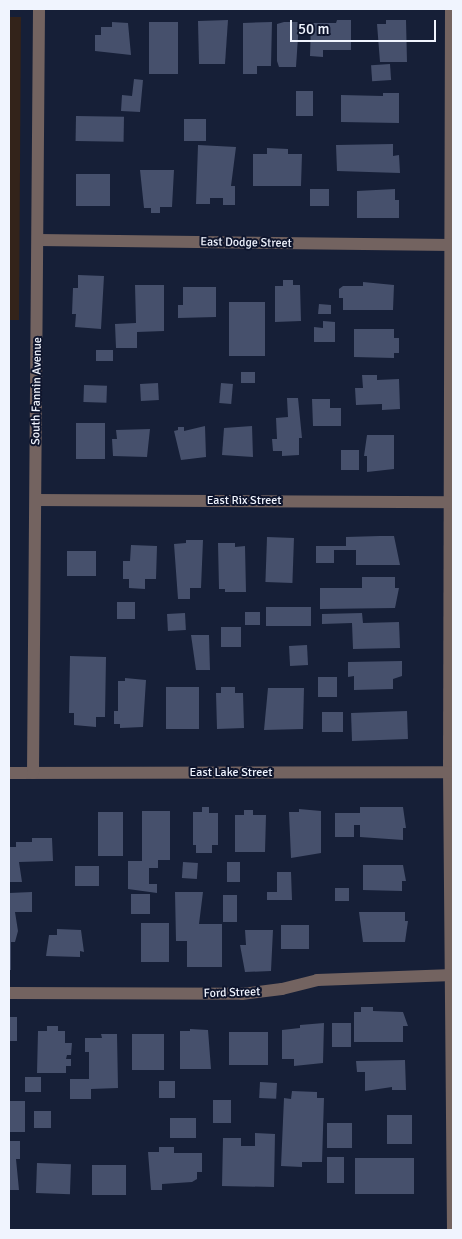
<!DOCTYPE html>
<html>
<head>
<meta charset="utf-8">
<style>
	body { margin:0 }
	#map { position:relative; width:462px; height:1239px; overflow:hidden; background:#161f37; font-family:Signika,sans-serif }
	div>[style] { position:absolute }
	.education>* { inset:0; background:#33231a }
	.building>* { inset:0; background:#46506c; transform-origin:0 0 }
	.minor>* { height:12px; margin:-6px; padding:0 6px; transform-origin:6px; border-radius:6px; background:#736360 }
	span { translate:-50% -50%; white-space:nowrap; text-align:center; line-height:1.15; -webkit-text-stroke:4px #0e152d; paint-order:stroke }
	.street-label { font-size:12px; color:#f0f4fe }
	.frame { position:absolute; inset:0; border:10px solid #f0f4fe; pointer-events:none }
	.scale { position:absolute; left:290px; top:20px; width:146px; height:22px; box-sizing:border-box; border:2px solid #f0f4fe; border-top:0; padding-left:6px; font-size:15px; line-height:18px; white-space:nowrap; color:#f0f4fe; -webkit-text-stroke:4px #0e152d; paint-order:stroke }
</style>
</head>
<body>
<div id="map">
	<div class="education">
		<div style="clip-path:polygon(9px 17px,21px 17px,19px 320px,9px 320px)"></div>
	</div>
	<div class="building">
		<div style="clip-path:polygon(228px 20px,225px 64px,199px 64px,198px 21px)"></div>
		<div style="clip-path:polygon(337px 20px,351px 20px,351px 50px,323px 50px,323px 57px,310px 56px,311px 23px,336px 23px)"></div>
		<div style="clip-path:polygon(386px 20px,406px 20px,407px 62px,380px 62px,377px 24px,386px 24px)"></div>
		<div style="clip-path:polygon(112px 22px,128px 23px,131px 55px,95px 51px,95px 35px,101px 35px,101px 27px,112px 27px)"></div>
		<div style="left:149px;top:22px;width:29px;height:52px"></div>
		<div style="clip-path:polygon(272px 22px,271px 66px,257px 66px,257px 74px,243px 74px,243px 23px)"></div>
		<div style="clip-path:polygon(284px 22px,299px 22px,296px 67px,279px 67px,277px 61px,277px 24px)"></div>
		<div style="left:390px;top:64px;width:16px;height:19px;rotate:86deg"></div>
		<div style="clip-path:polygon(134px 79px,143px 80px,140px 112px,121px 111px,122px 95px,132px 96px)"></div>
		<div style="left:296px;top:91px;width:17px;height:25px"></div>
		<div style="clip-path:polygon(383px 93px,399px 93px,399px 123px,341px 122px,341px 95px,383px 96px)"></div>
		<div style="left:76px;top:116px;width:48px;height:25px;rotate:1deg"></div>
		<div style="left:184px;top:119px;width:22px;height:22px"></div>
		<div style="clip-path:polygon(393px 144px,393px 156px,399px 155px,400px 173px,337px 171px,336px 145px)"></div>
		<div style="clip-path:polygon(198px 145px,236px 147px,231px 186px,235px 186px,235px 205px,223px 205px,223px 198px,210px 198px,210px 204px,196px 204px)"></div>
		<div style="clip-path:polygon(267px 148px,288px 149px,288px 154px,302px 154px,301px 186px,253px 186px,253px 154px,267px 154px)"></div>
		<div style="clip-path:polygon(140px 170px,174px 170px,172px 207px,160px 207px,160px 213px,151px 213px,151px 208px,144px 208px)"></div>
		<div style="left:76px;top:174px;width:34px;height:32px"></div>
		<div style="left:329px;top:189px;width:17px;height:19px;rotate:90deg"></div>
		<div style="clip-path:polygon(395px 189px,395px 200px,399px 200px,399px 218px,357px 218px,357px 191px)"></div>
		<div style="clip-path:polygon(78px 275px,104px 276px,101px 329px,75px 327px,76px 314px,72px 314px,73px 288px,78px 288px)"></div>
		<div style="clip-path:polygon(283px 280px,293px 280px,293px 285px,300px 285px,301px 321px,275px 322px,275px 286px,283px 286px)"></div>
		<div style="clip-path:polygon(363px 282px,394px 285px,393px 310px,343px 310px,343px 298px,339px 298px,339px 289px,343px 286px,363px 286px)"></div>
		<div style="clip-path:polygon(135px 285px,164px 285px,164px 331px,137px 332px,137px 348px,116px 348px,115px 324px,136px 323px)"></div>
		<div style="clip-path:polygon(183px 287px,216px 287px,216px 317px,178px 318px,178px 305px,183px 305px)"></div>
		<div style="left:229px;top:302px;width:36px;height:54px"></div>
		<div style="clip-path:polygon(319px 304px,331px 305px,331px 314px,318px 314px)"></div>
		<div style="clip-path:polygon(323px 321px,335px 322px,335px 342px,314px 342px,314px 327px,323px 328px)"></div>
		<div style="clip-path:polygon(354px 329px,394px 329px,394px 338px,399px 338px,399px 353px,394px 353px,394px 358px,354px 357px)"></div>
		<div style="left:96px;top:350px;width:17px;height:11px"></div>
		<div style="left:241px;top:372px;width:14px;height:11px"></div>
		<div style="clip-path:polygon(362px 375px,377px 375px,377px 380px,399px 379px,400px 409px,382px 410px,382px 404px,356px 405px,355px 388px,363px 388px)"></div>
		<div style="left:158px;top:383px;width:17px;height:18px;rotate:87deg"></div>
		<div style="left:221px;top:383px;width:12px;height:20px;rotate:5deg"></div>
		<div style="left:84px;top:385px;width:23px;height:17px;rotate:2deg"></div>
		<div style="clip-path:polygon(287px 398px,298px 398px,302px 438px,299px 438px,299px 455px,282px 456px,282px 451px,273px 451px,272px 439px,277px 439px,276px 418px,288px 417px)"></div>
		<div style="clip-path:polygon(312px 399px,330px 399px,330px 408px,341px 408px,341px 426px,313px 426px)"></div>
		<div style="left:76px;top:423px;width:29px;height:36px"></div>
		<div style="clip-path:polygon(205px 426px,206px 457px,181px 460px,174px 431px,178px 430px,178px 427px,184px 427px,184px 431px)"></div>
		<div style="clip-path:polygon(252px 426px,253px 457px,222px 455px,224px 428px)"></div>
		<div style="clip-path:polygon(150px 429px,147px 457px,113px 456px,112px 439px,117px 439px,116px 430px)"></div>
		<div style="clip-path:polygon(367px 435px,394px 435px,394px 469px,367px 472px,367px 456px,364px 456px)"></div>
		<div style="left:341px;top:450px;width:18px;height:20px"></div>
		<div style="clip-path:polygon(380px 536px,394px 536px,400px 565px,356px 565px,356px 550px,334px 550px,334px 563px,316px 563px,316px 546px,346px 546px,346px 537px)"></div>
		<div style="left:267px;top:537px;width:27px;height:45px;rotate:2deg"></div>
		<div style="clip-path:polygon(186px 540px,203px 540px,201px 588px,190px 588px,190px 599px,178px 599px,174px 544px,186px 543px)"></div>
		<div style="clip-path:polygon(218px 543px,235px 543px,235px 547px,245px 546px,246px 592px,225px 592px,225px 589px,219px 589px)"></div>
		<div style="clip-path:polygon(131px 545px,157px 546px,156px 579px,145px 579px,145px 589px,129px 588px,129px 579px,123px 579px,123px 561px,130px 561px)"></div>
		<div style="left:67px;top:551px;width:29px;height:25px"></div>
		<div style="clip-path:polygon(362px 577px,395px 577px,395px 588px,399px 588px,395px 608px,320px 609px,320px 588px,362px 588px)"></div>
		<div style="left:117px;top:602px;width:18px;height:17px"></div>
		<div style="left:266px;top:607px;width:45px;height:19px"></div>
		<div style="left:245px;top:612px;width:15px;height:13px"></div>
		<div style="left:185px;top:613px;width:17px;height:18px;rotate:87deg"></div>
		<div style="clip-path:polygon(362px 613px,363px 623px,399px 622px,400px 648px,353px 649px,352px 623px,322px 624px,322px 614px)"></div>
		<div style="left:221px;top:627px;width:20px;height:20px"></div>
		<div style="clip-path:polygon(191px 635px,209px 635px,210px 670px,196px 670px)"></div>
		<div style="left:307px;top:645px;width:20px;height:18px;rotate:87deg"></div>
		<div style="clip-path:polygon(70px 656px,106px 657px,105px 717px,96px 717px,96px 727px,74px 725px,74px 713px,69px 713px)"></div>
		<div style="clip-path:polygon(402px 661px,402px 676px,393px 679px,393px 689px,354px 690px,354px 676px,348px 677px,348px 662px)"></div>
		<div style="left:337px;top:677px;width:20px;height:19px;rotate:90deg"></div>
		<div style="clip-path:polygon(125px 678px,146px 680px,143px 727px,120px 728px,120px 724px,114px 724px,114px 711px,118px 711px,118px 681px,125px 681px)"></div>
		<div style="left:166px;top:687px;width:33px;height:42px"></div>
		<div style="clip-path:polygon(221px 687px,235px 687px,235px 693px,243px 693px,244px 728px,217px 729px,216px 693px,221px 693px)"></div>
		<div style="clip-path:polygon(268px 688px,304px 688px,303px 729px,264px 730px)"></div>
		<div style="left:407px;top:711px;width:28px;height:56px;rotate:88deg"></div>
		<div style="left:322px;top:712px;width:21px;height:20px"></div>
		<div style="clip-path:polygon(202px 807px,209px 807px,209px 813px,218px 813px,218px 845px,212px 845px,212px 853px,196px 853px,196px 845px,193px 845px,193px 812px,202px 812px)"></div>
		<div style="clip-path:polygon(360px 807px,403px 807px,406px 828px,403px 828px,403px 840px,360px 837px,360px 825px,354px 825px,354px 837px,335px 837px,335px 813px,360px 813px)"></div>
		<div style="clip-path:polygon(299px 809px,321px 811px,321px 853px,291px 858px,289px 812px,299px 812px)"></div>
		<div style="clip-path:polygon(244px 810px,253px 810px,253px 815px,266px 815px,265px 852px,235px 852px,235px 815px,244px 815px)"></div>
		<div style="clip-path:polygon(142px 811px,170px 811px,170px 860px,158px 860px,158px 868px,149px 868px,149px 884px,157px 884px,157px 893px,128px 889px,128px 861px,142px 861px)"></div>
		<div style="left:98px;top:812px;width:25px;height:44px"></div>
		<div style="clip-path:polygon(32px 838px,52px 838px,53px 861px,19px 862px,22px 882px,9px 882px,9px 847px,16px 847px,16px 842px,32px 842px)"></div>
		<div style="left:183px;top:862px;width:15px;height:16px;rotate:4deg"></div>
		<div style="left:227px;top:862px;width:13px;height:20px"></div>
		<div style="clip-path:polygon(363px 865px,403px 865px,406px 881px,402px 881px,402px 891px,363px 890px)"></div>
		<div style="left:75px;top:866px;width:24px;height:20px"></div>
		<div style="clip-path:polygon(277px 872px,291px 872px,292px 900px,267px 900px,267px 892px,277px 892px)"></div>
		<div style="left:335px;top:888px;width:14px;height:13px"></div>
		<div style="clip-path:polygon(32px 892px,32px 912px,15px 912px,18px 931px,15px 942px,11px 942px,11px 970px,9px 970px,9px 893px)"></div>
		<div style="clip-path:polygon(175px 892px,203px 892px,199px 924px,222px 924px,222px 967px,187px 967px,187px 941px,176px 941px)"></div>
		<div style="left:131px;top:894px;width:19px;height:20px"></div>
		<div style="left:223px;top:895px;width:14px;height:27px"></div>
		<div style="clip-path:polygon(359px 912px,405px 912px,405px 921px,408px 921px,405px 942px,363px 942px)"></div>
		<div style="left:141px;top:923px;width:28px;height:39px"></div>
		<div style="left:281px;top:925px;width:28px;height:24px"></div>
		<div style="clip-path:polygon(57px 929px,81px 930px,84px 952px,80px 951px,80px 957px,46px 956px,49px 935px,57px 935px)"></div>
		<div style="clip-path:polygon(245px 930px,273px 930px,271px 971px,245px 972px,240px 945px,246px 945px)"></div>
		<div style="clip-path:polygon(361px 1007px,373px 1007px,373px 1011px,403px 1012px,408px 1026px,403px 1026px,403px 1042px,354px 1042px,354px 1012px,361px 1012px)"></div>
		<div style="left:9px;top:1017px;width:8px;height:24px"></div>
		<div style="clip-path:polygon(324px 1023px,323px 1063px,294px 1066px,294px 1059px,282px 1059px,282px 1030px,300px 1028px,300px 1025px)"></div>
		<div style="left:351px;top:1023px;width:24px;height:19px;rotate:90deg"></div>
		<div style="clip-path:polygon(47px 1026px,58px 1026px,58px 1031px,65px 1031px,65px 1043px,72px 1043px,71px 1055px,67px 1055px,66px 1059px,71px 1059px,71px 1066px,66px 1066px,66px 1073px,37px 1073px,38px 1031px,47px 1031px)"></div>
		<div style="clip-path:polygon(190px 1029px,208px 1030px,211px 1069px,180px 1069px,180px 1031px,190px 1031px)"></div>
		<div style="left:229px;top:1032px;width:39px;height:33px"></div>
		<div style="clip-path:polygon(101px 1034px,117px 1034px,118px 1088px,91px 1089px,91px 1099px,70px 1099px,70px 1079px,89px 1079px,89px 1052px,85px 1052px,85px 1038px,102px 1038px)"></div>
		<div style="left:132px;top:1034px;width:32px;height:36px"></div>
		<div style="clip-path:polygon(405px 1060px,406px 1090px,392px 1090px,392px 1087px,365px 1091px,365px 1072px,357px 1072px,356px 1061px)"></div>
		<div style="left:25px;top:1077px;width:16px;height:15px"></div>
		<div style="left:159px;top:1081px;width:16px;height:17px"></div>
		<div style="left:260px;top:1082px;width:17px;height:16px;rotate:3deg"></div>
		<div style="clip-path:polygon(292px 1091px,317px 1092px,317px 1098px,324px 1098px,322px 1162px,302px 1162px,302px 1167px,281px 1166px,284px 1098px,291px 1099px)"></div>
		<div style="left:213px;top:1100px;width:18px;height:23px"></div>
		<div style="left:9px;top:1101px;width:16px;height:31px"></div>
		<div style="left:34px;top:1111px;width:17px;height:17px"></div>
		<div style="left:387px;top:1115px;width:25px;height:29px"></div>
		<div style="left:170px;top:1118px;width:26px;height:20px"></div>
		<div style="left:327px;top:1123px;width:25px;height:25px"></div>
		<div style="clip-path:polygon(255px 1133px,275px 1134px,274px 1187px,222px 1186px,223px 1138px,241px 1138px,241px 1146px,255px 1146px)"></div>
		<div style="clip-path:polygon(9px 1141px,20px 1141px,20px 1159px,16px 1159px,19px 1190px,9px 1190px)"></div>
		<div style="clip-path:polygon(159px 1147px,174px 1147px,174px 1153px,202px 1153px,202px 1172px,197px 1172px,197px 1179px,192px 1182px,162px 1184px,162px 1190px,151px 1190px,148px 1152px,159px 1152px)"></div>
		<div style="left:327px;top:1157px;width:17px;height:26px"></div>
		<div style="left:355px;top:1158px;width:59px;height:36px"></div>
		<div style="left:37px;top:1163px;width:34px;height:30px;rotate:2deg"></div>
		<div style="left:92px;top:1165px;width:34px;height:30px"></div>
	</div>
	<div class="minor">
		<div style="left:451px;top:9px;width:763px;rotate:90.15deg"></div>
		<div style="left:449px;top:772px;width:458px;rotate:89.5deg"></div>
		<div style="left:39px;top:240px;width:413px;rotate:0.7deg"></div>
		<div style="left:36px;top:500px;width:416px;rotate:0.3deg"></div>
		<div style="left:9px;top:773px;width:444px;rotate:-0.1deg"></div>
		<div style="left:33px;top:773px;width:764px;rotate:-89.55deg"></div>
		<div style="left:9px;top:993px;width:233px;rotate:0.2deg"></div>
		<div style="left:242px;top:994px;width:40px;rotate:-7.1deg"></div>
		<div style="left:282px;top:989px;width:36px;rotate:-14deg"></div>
		<div style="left:317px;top:980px;width:136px;rotate:-2.1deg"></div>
	</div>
	<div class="street-label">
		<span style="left:246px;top:243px;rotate:1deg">East Dodge Street</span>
		<span style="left:37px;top:391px;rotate:-89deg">South Fannin Avenue</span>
		<span style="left:244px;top:501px">East Rix Street</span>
		<span style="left:231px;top:773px">East Lake Street</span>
		<span style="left:232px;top:993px;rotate:-2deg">Ford Street</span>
	</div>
	<div class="frame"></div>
	<div class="scale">50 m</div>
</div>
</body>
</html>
